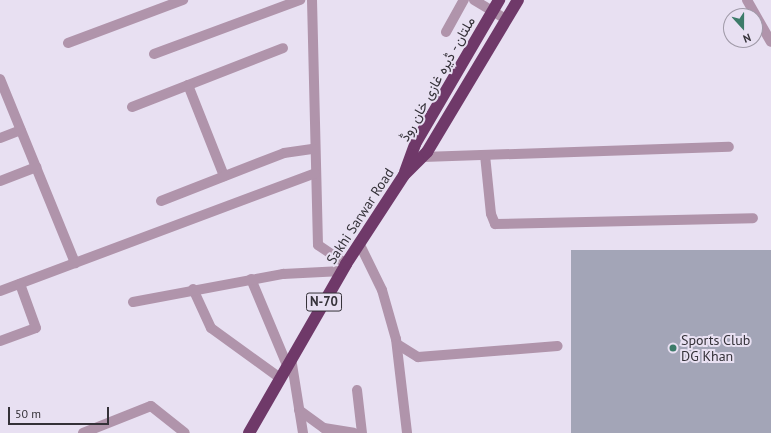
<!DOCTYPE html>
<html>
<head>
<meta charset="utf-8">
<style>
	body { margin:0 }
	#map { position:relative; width:771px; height:433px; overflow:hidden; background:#e8e0f2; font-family:"PT Sans",Vazirmatn,sans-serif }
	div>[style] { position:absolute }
	.building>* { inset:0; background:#a3a5b7; transform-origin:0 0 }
	.minor>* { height:10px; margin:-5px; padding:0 5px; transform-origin:5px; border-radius:5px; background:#b094ab }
	.highway>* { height:12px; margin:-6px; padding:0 6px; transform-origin:6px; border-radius:6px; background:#6f3969 }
	.dots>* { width:11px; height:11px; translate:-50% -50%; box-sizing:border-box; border:2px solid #e8e0f2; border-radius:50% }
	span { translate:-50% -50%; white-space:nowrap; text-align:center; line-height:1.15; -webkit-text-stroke:4px #e8e0f2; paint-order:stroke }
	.shield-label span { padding:1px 3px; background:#e8e0f2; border:1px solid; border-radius:3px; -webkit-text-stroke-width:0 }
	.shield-label { font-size:13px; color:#343138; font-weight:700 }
	.street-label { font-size:14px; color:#343138 }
	.poi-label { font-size:14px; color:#343138 }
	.left { translate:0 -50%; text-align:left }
	.north { position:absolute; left:723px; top:8px; width:40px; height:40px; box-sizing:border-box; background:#e8e0f2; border:1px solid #a09aa8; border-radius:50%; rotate:159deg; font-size:11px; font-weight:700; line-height:16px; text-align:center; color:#343138 }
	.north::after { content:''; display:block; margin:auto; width:14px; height:18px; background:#3c7b69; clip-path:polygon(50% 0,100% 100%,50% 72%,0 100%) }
	.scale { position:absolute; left:8px; top:407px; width:101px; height:18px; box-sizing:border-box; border:2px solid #343138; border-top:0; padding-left:5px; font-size:12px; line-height:14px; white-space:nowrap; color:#343138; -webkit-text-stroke:3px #e8e0f2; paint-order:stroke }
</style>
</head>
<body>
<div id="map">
	<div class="building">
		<div style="left:771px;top:250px;width:183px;height:200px;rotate:90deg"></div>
	</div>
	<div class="minor">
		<div style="left:312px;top:0;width:245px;rotate:88.6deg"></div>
		<div style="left:318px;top:245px;width:34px;rotate:34deg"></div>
		<div style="left:474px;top:0;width:37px;rotate:31deg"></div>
		<div style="left:747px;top:0;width:48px;rotate:60.3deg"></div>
		<div style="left:446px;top:32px;width:37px;rotate:-61deg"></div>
		<div style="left:68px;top:43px;width:123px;rotate:-20.5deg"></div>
		<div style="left:154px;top:54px;width:156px;rotate:-20.3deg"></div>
		<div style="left:0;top:79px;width:199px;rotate:67.8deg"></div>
		<div style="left:188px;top:85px;width:98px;rotate:68.4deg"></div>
		<div style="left:132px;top:107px;width:162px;rotate:-21.3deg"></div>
		<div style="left:0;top:138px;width:22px;rotate:-21deg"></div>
		<div style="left:485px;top:155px;width:59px;rotate:84.2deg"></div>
		<div style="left:491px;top:214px;width:11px;rotate:68deg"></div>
		<div style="left:495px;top:224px;width:258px;rotate:-1.3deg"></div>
		<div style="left:423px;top:157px;width:306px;rotate:-1.9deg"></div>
		<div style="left:0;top:181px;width:39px;rotate:-21deg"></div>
		<div style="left:161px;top:201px;width:132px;rotate:-21.3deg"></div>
		<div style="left:284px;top:153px;width:30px;rotate:-8deg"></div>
		<div style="left:359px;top:243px;width:52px;rotate:63.9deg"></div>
		<div style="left:382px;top:290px;width:51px;rotate:74.1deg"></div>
		<div style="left:396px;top:339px;width:95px;rotate:83.3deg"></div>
		<div style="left:251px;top:279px;width:93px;rotate:67.3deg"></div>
		<div style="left:193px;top:289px;width:43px;rotate:65.2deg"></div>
		<div style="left:211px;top:328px;width:85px;rotate:35.9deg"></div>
		<div style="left:0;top:291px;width:336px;rotate:-20.5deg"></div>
		<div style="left:133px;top:302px;width:153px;rotate:-10.6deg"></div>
		<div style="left:283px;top:274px;width:59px;rotate:-2.9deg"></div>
		<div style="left:0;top:341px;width:38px;rotate:-20deg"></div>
		<div style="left:36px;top:328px;width:47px;rotate:-110deg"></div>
		<div style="left:397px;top:344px;width:25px;rotate:32deg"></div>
		<div style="left:418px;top:357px;width:140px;rotate:-4.5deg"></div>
		<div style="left:291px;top:358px;width:76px;rotate:80.9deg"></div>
		<div style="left:357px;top:390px;width:43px;rotate:83.4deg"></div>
		<div style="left:299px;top:410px;width:31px;rotate:36deg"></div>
		<div style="left:324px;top:428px;width:30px;rotate:9deg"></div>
		<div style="left:83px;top:433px;width:73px;rotate:-21.7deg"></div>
		<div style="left:151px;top:406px;width:43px;rotate:38.5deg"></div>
	</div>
	<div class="highway">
		<div style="left:405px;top:172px;width:30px;rotate:-70deg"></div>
		<div style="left:415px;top:144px;width:167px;rotate:-59.7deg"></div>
		<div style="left:249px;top:433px;width:195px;rotate:-60.1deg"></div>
		<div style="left:346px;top:264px;width:106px;rotate:-56.9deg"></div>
		<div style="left:404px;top:175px;width:33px;rotate:-45deg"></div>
		<div style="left:427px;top:152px;width:177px;rotate:-59.1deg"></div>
	</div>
	<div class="dots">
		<div style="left:673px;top:348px;background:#3c7b69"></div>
	</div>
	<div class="shield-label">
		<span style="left:324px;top:302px">N-70</span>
	</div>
	<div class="street-label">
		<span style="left:437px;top:79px;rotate:-61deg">ملتان - ڈیرہ غازی خان روڈ</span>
		<span style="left:360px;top:216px;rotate:-57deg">Sakhi Sarwar Road</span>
	</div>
	<div class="poi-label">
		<span class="left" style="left:681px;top:348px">Sports Club<br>DG Khan</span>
	</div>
	<div class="north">N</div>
	<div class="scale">50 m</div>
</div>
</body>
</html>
